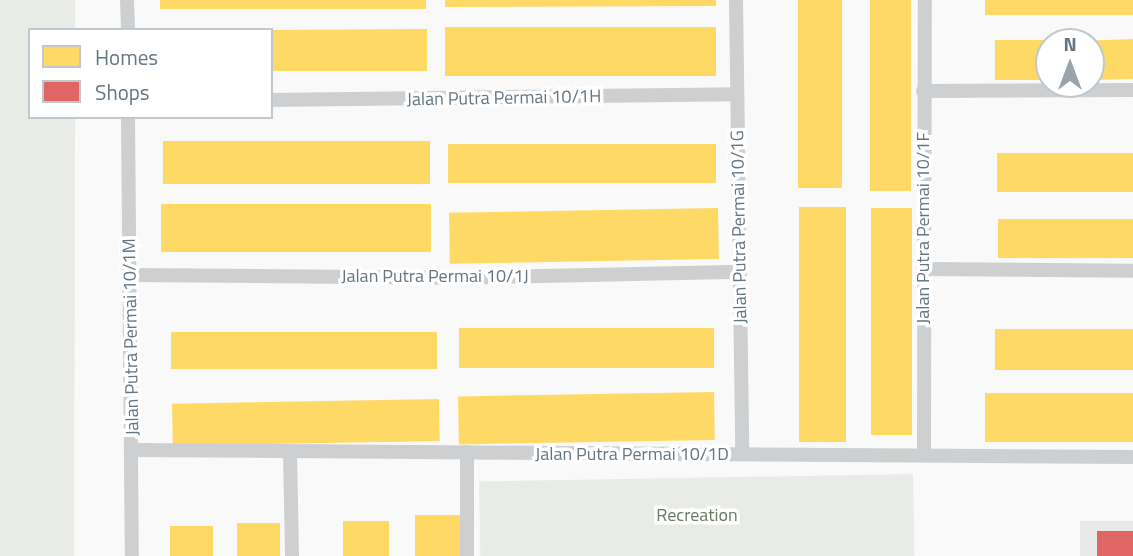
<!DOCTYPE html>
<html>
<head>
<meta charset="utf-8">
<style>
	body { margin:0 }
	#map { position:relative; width:1133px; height:556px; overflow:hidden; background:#f9f9f9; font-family:"Titillium Web",sans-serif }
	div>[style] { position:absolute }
	.built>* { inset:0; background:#e8e9e9; transform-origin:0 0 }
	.green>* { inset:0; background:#e8ebe6; transform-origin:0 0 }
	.homes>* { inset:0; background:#ffd966; transform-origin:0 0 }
	.shops>* { inset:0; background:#e06666; transform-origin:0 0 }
	.minor>* { height:14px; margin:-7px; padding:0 7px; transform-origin:7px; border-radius:7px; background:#cecfd0 }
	span { translate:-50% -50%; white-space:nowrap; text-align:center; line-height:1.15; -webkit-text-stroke:7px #fff; paint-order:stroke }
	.street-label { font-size:18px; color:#657683 }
	.park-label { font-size:18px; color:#687a64 }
	.legend { position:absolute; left:28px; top:28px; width:245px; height:91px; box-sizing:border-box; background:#fff; border:2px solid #c1c8cd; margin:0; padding:9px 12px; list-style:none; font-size:21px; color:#657683 }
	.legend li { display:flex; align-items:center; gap:14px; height:35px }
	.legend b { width:35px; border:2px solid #c1c8cd }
	.north { position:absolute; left:1035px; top:28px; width:70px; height:70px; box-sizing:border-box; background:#fff; border:2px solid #c1c8cd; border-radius:50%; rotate:0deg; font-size:19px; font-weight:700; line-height:28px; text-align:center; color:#657683 }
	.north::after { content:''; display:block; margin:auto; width:24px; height:32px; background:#99a4ac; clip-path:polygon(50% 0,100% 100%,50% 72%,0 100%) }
</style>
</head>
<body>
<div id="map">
	<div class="built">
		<div style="left:1080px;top:521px;width:53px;height:35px"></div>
	</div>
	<div class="green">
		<div style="clip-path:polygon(0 0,75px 0,75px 30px,30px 30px,30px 117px,75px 117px,74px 556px,0 556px)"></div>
		<div style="left:913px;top:474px;width:82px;height:434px;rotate:89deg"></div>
	</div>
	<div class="homes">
		<div style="left:160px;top:0;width:266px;height:9px"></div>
		<div style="clip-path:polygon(445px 0,716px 0,716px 6px,445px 7px)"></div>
		<div style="left:798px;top:0;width:44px;height:188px"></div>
		<div style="left:870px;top:0;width:41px;height:191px"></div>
		<div style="left:985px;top:0;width:148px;height:15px"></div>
		<div style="left:716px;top:27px;width:49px;height:271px;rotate:90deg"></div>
		<div style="clip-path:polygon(408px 29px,427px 29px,427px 71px,271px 71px,271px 30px)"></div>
		<div style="clip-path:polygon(1133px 39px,1133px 79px,1091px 80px,1091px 42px,1052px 42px)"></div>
		<div style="left:995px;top:40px;width:54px;height:40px"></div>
		<div style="left:430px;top:141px;width:43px;height:267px;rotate:90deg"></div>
		<div style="left:716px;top:144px;width:39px;height:268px;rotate:90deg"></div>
		<div style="left:997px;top:153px;width:136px;height:39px"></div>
		<div style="left:431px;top:204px;width:48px;height:270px;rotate:90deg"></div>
		<div style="left:799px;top:207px;width:47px;height:235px"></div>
		<div style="left:718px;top:208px;width:51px;height:269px;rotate:89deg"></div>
		<div style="left:871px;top:208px;width:41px;height:227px"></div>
		<div style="left:1133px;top:219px;width:39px;height:135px;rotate:90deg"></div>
		<div style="left:714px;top:328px;width:40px;height:255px;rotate:90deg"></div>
		<div style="left:1133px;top:329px;width:41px;height:138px;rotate:90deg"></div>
		<div style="left:437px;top:332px;width:37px;height:266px;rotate:90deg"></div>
		<div style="left:714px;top:392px;width:48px;height:256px;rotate:89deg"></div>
		<div style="left:1133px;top:393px;width:49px;height:148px;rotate:90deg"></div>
		<div style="left:439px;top:399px;width:42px;height:267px;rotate:89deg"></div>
		<div style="left:415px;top:515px;width:47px;height:41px"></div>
		<div style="left:343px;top:521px;width:46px;height:35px"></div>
		<div style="left:237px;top:523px;width:43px;height:33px"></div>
		<div style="left:213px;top:526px;width:30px;height:43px;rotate:90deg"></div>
	</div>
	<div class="shops">
		<div style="left:1097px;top:531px;width:36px;height:25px"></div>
	</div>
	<div class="minor">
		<div style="left:127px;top:0;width:30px;rotate:88deg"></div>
		<div style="left:736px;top:0;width:454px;rotate:89.2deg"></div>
		<div style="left:923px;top:91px;width:210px;rotate:-0.3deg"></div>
		<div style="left:271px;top:100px;width:466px;rotate:-0.7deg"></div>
		<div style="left:128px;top:117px;width:439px;rotate:89.5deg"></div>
		<div style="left:923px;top:269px;width:210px;rotate:0.5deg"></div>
		<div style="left:130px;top:275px;width:315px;rotate:0.5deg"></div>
		<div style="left:445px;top:278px;width:295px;rotate:-1.2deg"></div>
		<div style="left:132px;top:450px;width:1001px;rotate:0.4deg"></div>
		<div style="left:290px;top:451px;width:105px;rotate:88.9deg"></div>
		<div style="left:467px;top:452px;width:104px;rotate:90deg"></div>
		<div style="left:924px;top:455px;width:455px;rotate:-89.9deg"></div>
	</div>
	<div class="street-label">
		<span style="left:504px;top:98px;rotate:-1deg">Jalan Putra Permai 10/1H</span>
		<span style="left:739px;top:227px;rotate:-91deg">Jalan Putra Permai 10/1G</span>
		<span style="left:923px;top:228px;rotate:-90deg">Jalan Putra Permai 10/1F</span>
		<span style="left:435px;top:276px">Jalan Putra Permai 10/1J</span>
		<span style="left:131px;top:337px;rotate:-91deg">Jalan Putra Permai 10/1M</span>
		<span style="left:632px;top:454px">Jalan Putra Permai 10/1D</span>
	</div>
	<div class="park-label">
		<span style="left:697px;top:515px">Recreation</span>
	</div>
	<ul class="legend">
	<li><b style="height:19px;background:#ffd966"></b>Homes</li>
	<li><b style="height:19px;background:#e06666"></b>Shops</li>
	</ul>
	<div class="north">N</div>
</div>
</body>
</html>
